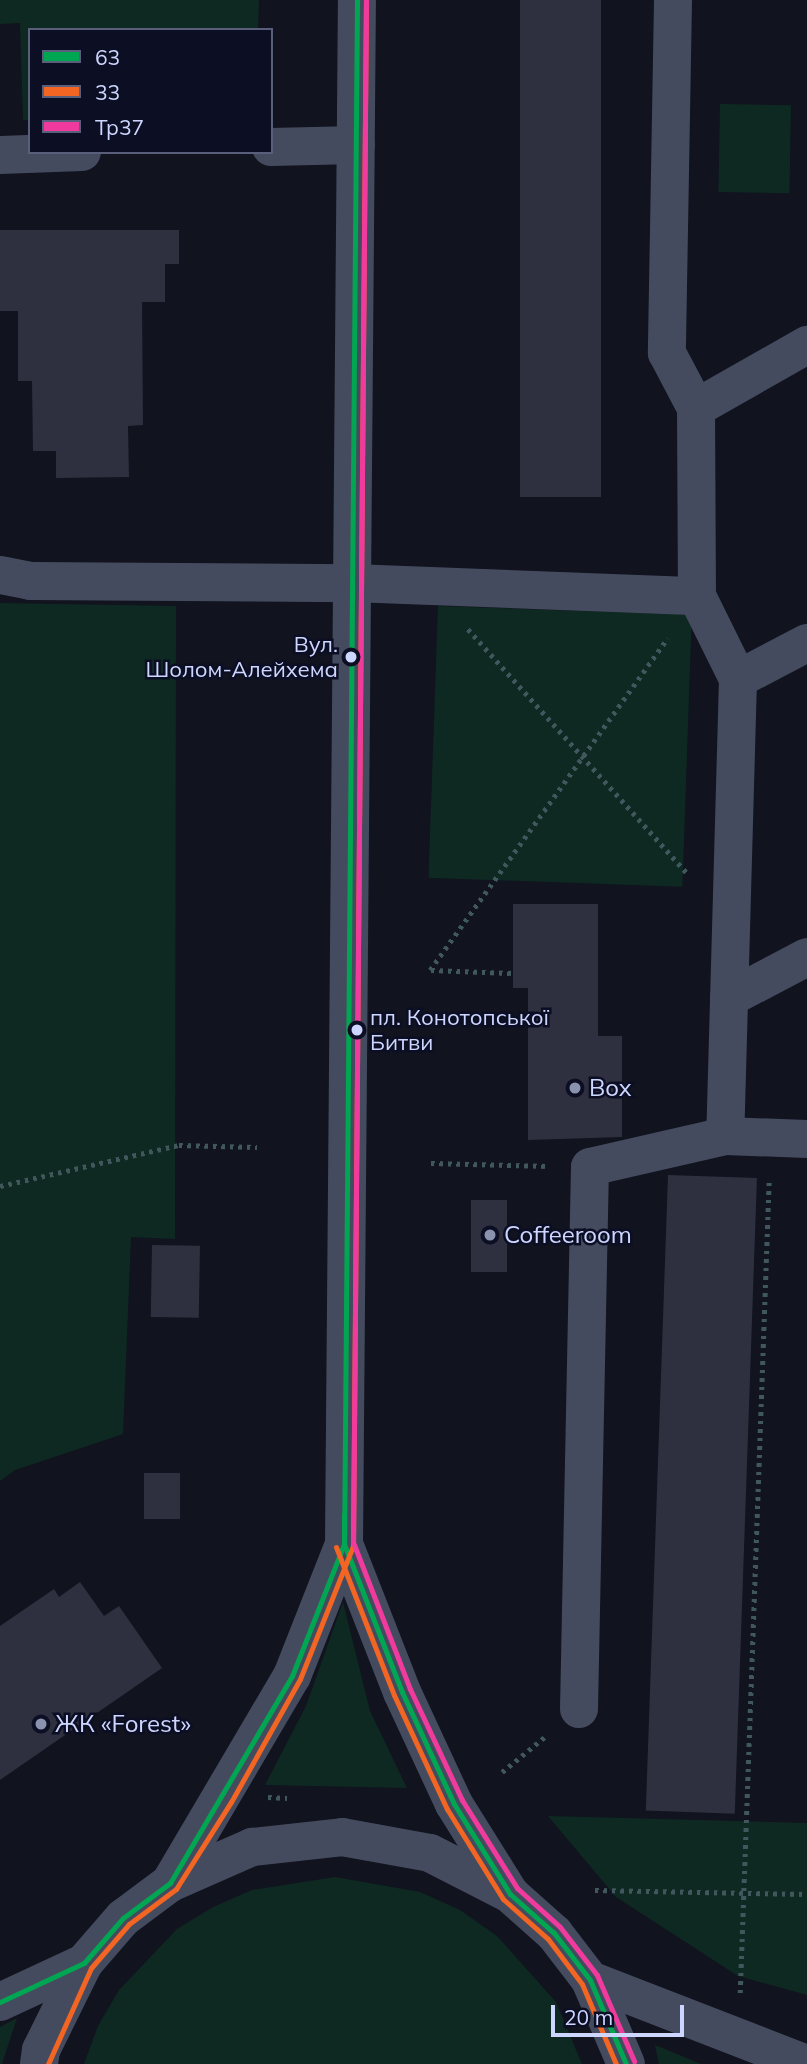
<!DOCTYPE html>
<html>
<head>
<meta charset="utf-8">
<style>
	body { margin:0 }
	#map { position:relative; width:807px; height:2064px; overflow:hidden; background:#11131e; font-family:Mulish,sans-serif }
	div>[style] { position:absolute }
	.green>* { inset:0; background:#0e2922; transform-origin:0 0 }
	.building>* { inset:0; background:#2e3040; transform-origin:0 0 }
	.path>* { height:4.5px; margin-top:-2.25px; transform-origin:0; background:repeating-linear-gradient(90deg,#41575e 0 3.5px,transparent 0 8.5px) }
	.minor>* { height:38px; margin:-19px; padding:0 19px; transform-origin:19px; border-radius:19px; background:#454b5f }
	.bus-1>* { height:5px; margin:-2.5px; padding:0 2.5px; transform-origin:2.5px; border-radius:2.5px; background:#00a651 }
	.bus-2>* { height:5px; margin:-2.5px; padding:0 2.5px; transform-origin:2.5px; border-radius:2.5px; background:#f26522 }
	.bus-3>* { height:5px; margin:-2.5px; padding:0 2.5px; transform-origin:2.5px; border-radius:2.5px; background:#f13a9d }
	.dots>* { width:19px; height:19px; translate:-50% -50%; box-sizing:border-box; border:4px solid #0c0f23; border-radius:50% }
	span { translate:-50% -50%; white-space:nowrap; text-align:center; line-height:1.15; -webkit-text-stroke:5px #0c0f23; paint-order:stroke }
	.bus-label { font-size:22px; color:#cdd6ff }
	.right { translate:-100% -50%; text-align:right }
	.left { translate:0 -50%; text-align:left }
	.poi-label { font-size:24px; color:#cdd6ff }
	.legend { position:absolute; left:28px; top:28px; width:245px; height:126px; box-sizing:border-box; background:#0c0f23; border:2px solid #595f7b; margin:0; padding:9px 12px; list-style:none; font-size:21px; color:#cdd6ff }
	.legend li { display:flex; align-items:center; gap:14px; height:35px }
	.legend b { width:35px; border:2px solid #595f7b }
	.scale { position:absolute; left:551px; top:2005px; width:133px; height:32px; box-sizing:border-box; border:4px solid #cdd6ff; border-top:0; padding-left:9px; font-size:21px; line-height:24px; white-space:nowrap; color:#cdd6ff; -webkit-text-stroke:5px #0c0f23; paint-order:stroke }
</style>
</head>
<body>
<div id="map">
	<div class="green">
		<div style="clip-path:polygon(0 0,259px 0,258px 30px,30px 30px,30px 120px,23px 120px,20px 23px,0 24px)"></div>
		<div style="left:720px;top:104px;width:71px;height:88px;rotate:1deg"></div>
		<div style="clip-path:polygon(0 603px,176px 606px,175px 1239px,131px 1237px,123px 1434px,15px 1470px,0 1481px)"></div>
		<div style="left:438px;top:606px;width:254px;height:272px;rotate:2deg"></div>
		<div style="clip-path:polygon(343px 1602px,370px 1711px,407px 1788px,265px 1785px,306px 1706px)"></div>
		<div style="clip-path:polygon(548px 1816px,807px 1823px,807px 1995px,738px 1976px,616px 1897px)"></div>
		<div style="clip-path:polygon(335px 1877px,420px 1892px,460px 1910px,497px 1936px,556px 2002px,582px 2064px,84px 2064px,98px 2026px,119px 1990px,177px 1929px,213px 1907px,252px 1890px)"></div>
		<div style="clip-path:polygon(17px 2018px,2px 2064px,0 2064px,0 2027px)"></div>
		<div style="clip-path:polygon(655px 2045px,701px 2064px,659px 2064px)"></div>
	</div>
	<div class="building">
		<div style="left:520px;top:0;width:81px;height:497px"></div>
		<div style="clip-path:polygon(0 230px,179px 230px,179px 264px,165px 264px,165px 302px,142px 302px,143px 425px,128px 426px,129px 477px,56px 478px,56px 451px,33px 451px,32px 381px,18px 381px,18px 311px,0 311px)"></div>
		<div style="clip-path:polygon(513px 904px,598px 904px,598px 1036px,622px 1036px,622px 1137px,528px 1140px,528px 988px,513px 988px)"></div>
		<div style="left:668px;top:1175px;width:89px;height:636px;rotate:2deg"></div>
		<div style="left:471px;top:1200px;width:36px;height:72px"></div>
		<div style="left:152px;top:1245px;width:48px;height:72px;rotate:1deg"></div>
		<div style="left:144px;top:1473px;width:36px;height:46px"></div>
		<div style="clip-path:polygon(80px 1582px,104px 1616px,119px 1606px,162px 1668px,0 1780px,0 1626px,54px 1589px,59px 1597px)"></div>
	</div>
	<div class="path">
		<div style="left:468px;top:629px;width:331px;rotate:48.1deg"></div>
		<div style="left:430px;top:970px;width:408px;rotate:-54.4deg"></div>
		<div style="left:431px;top:970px;width:82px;rotate:2.1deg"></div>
		<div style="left:431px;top:1163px;width:118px;rotate:1.5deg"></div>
		<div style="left:0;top:1186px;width:184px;rotate:-12.9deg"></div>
		<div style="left:179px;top:1145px;width:78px;rotate:1.5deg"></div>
		<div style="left:502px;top:1772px;width:58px;rotate:-39.4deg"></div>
		<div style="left:268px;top:1797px;width:19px;rotate:3deg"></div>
		<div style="left:595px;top:1890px;width:212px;rotate:1.1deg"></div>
		<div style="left:740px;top:1993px;width:814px;rotate:-87.96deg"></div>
	</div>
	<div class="minor">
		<div style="left:673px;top:0;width:353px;rotate:91deg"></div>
		<div style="left:667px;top:353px;width:62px;rotate:62.2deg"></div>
		<div style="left:696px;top:408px;width:188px;rotate:89.7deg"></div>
		<div style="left:697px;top:596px;width:93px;rotate:63.7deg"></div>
		<div style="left:738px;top:679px;width:457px;rotate:91.6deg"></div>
		<div style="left:271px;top:147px;width:85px;rotate:-1.3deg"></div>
		<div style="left:0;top:155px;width:82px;rotate:-2.1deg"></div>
		<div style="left:696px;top:408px;width:128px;rotate:-29.6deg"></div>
		<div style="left:0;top:575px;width:31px;rotate:11deg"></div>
		<div style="left:30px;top:581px;width:322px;rotate:0.4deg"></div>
		<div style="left:352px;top:583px;width:345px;rotate:2.2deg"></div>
		<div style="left:738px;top:679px;width:78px;rotate:-27.6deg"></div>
		<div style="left:729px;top:998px;width:88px;rotate:-27.7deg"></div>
		<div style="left:344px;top:1544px;width:159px;rotate:68.6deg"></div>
		<div style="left:402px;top:1692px;width:123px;rotate:65.1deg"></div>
		<div style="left:454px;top:1804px;width:104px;rotate:58deg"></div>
		<div style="left:579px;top:1709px;width:542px;rotate:-88.84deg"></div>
		<div style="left:590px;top:1167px;width:139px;rotate:-12.9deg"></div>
		<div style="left:725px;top:1136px;width:82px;rotate:2.1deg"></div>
		<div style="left:170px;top:1883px;width:240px;rotate:-59.5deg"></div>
		<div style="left:292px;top:1676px;width:142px;rotate:-68.5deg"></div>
		<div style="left:344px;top:1544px;width:1544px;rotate:-89.52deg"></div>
		<div style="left:590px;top:1980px;width:233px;rotate:21.2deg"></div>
		<div style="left:0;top:2002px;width:93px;rotate:-24.9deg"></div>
		<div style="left:39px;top:2064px;width:14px;rotate:-82deg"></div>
		<div style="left:41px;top:2050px;width:97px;rotate:-63.7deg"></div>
		<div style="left:84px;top:1963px;width:60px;rotate:-49.1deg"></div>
		<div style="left:123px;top:1918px;width:59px;rotate:-36.7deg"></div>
		<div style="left:170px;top:1883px;width:90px;rotate:-23.7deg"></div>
		<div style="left:252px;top:1847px;width:91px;rotate:-6.3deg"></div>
		<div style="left:342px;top:1837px;width:89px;rotate:10.3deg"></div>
		<div style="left:430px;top:1853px;width:90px;rotate:27.1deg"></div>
		<div style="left:510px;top:1894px;width:59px;rotate:41.6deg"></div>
		<div style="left:554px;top:1933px;width:59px;rotate:52.5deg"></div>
		<div style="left:590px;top:1980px;width:91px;rotate:66.8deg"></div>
	</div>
	<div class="bus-1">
		<div style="left:357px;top:0;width:1544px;rotate:90.48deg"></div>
		<div style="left:344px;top:1544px;width:159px;rotate:68.6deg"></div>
		<div style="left:402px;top:1692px;width:123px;rotate:65.1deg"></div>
		<div style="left:454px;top:1804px;width:106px;rotate:58.1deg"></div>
		<div style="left:510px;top:1894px;width:59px;rotate:41.6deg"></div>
		<div style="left:554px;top:1933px;width:59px;rotate:52.5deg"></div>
		<div style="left:590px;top:1980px;width:91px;rotate:66.8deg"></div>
		<div style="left:0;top:2002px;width:93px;rotate:-24.9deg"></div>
		<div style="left:84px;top:1963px;width:60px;rotate:-49.1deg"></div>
		<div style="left:123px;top:1918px;width:59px;rotate:-36.7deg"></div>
		<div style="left:170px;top:1883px;width:240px;rotate:-59.5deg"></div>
		<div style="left:292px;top:1676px;width:142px;rotate:-68.5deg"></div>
		<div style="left:344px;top:1544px;width:30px;rotate:-90deg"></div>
	</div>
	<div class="bus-2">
		<div style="left:336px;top:1547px;width:159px;rotate:68.6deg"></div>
		<div style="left:394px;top:1695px;width:126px;rotate:65.1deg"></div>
		<div style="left:447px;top:1809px;width:106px;rotate:58.1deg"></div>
		<div style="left:503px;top:1899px;width:60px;rotate:41.6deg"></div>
		<div style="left:548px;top:1939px;width:56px;rotate:52.9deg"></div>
		<div style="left:582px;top:1984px;width:87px;rotate:67deg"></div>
		<div style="left:48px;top:2064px;width:105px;rotate:-65.9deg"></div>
		<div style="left:91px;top:1968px;width:58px;rotate:-49.2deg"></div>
		<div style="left:129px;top:1924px;width:59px;rotate:-36.7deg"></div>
		<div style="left:176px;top:1889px;width:103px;rotate:-57.7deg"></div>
		<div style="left:231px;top:1802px;width:141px;rotate:-60.7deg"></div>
		<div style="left:300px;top:1679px;width:143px;rotate:-68.3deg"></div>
		<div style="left:353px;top:1546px;width:1546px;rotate:-89.52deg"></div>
	</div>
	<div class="bus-3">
		<div style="left:366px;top:0;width:1542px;rotate:90.48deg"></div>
		<div style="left:353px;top:1542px;width:158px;rotate:68.8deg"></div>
		<div style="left:410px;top:1689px;width:123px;rotate:64.9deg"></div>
		<div style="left:462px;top:1800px;width:104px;rotate:58deg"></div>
		<div style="left:517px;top:1888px;width:58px;rotate:42.2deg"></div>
		<div style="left:560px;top:1927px;width:61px;rotate:52.4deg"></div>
		<div style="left:597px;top:1975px;width:94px;rotate:66.7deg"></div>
	</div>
	<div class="dots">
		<div style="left:351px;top:657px;background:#cdd6ff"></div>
		<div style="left:357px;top:1030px;background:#cdd6ff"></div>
		<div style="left:575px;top:1088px;background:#8b92b0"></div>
		<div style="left:490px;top:1235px;background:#8b92b0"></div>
		<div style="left:41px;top:1724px;background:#8b92b0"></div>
	</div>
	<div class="bus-label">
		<span class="right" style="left:338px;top:657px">Вул.<br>Шолом-Алейхема</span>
		<span class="left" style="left:370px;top:1030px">пл. Конотопської<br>Битви</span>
	</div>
	<div class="poi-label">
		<span class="left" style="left:589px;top:1088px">Box</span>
		<span class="left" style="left:504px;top:1235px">Coffeeroom</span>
		<span class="left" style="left:55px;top:1724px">ЖК «Forest»</span>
	</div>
	<ul class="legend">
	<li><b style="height:9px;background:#00a651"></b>63</li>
	<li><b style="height:9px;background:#f26522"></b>33</li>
	<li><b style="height:9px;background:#f13a9d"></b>Тр37</li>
	</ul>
	<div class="scale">20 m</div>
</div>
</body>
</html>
